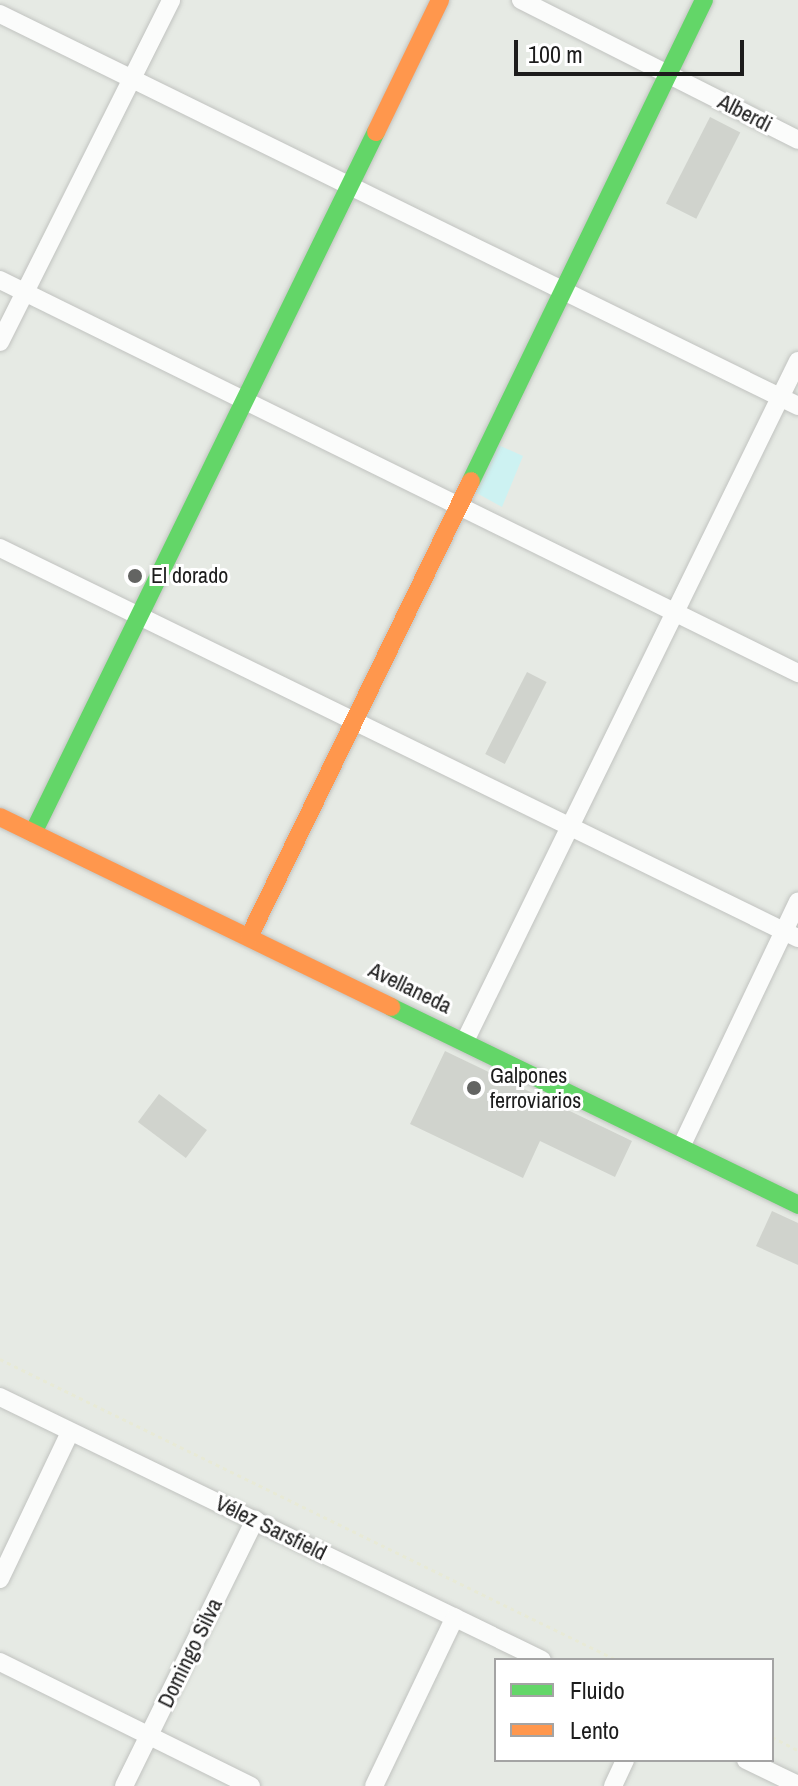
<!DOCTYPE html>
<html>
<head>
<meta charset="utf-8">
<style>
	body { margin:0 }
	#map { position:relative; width:798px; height:1786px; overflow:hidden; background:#e6eae4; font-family:"Archivo Narrow",sans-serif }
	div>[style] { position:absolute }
	.park>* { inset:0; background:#cdf2f2 }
	.building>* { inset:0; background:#d0d3cd; transform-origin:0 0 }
	.path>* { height:3px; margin-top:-1.5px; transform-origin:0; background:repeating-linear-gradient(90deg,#e8ead6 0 4px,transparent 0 8px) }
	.roads { filter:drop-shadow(0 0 2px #c1c3c0) drop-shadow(0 0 2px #c1c3c0) }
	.street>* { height:18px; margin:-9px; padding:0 9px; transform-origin:9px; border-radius:9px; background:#fbfcfb }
	.fast>* { height:18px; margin:-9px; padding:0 9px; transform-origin:9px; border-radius:9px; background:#63d668 }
	.slow>* { height:18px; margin:-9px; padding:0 9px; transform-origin:9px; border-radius:9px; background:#ff974d }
	.dots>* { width:22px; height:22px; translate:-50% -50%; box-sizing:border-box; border:4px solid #fff; border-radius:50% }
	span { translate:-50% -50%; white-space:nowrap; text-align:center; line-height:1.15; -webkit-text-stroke:6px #fff; paint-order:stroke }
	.street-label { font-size:22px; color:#1c1c1c }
	.poi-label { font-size:22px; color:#1c1c1c }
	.left { translate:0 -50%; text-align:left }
	.legend { position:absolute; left:494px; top:1658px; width:280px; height:104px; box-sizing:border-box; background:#fff; border:2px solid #a4a4a4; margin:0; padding:10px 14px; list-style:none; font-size:24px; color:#1c1c1c }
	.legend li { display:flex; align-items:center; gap:16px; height:40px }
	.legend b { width:40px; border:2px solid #a4a4a4 }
	.scale { position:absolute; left:514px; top:40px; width:230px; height:36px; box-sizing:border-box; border:4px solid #1c1c1c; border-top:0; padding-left:10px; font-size:24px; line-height:28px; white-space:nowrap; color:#1c1c1c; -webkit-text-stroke:6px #fff; paint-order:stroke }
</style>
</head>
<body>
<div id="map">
	<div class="park">
		<div style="clip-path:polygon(496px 444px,523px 456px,502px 507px,473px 491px)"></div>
	</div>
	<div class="building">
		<div style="left:710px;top:117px;width:34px;height:97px;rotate:27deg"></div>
		<div style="left:527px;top:672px;width:22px;height:92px;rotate:27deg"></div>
		<div style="clip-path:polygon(445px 1051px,632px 1141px,615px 1177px,540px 1141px,523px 1178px,410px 1124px)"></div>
		<div style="left:159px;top:1094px;width:60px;height:35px;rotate:37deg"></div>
		<div style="clip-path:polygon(772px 1211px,798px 1223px,798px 1265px,756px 1246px)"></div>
	</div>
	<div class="path">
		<div style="left:0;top:1359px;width:687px;rotate:26.01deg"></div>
		<div style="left:772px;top:1737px;width:29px;rotate:27deg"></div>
	</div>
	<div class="roads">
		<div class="street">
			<div style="left:521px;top:0;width:310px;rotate:26.8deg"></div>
			<div style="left:0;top:14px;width:889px;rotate:26.16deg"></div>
			<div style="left:0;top:280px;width:890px;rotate:26.22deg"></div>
			<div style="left:0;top:342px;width:382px;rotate:-63.4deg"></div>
			<div style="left:0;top:548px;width:888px;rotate:26.05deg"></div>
			<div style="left:465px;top:1041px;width:757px;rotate:-63.91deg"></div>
			<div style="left:681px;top:1147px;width:272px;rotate:-64.5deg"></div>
			<div style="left:0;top:1397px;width:602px;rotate:25.88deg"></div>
			<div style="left:0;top:1579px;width:163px;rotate:-64.5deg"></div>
			<div style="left:0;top:1662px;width:280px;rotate:26.3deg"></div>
			<div style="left:746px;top:1760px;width:58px;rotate:25.7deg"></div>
			<div style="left:124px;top:1786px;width:297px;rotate:-63.8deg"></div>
			<div style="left:374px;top:1786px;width:187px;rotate:-64.4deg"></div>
			<div style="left:613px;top:1786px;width:29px;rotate:-65deg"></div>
		</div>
		<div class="fast">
			<div style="left:471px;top:481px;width:534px;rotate:-64.15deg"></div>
			<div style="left:33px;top:833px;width:780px;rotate:-63.93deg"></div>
			<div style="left:391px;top:1007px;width:453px;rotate:25.9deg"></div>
		</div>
		<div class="slow">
			<div style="left:376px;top:132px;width:147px;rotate:-64.1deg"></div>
			<div style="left:0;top:817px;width:435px;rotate:25.9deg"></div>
			<div style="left:249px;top:937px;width:507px;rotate:-64.04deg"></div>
		</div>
	</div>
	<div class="dots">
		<div style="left:135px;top:576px;background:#636462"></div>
		<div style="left:474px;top:1088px;background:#636462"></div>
	</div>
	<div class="street-label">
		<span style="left:745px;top:113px;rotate:27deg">Alberdi</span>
		<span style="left:410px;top:988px;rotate:26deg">Avellaneda</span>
		<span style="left:271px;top:1528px;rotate:26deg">Vélez Sarsfield</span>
		<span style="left:190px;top:1653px;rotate:-64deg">Domingo Silva</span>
	</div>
	<div class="poi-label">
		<span class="left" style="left:151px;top:576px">El dorado</span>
		<span class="left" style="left:490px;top:1088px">Galpones<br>ferroviarios</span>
	</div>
	<ul class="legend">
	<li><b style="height:10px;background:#63d668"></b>Fluido</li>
	<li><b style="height:10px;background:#ff974d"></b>Lento</li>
	</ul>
	<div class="scale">100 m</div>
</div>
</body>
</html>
